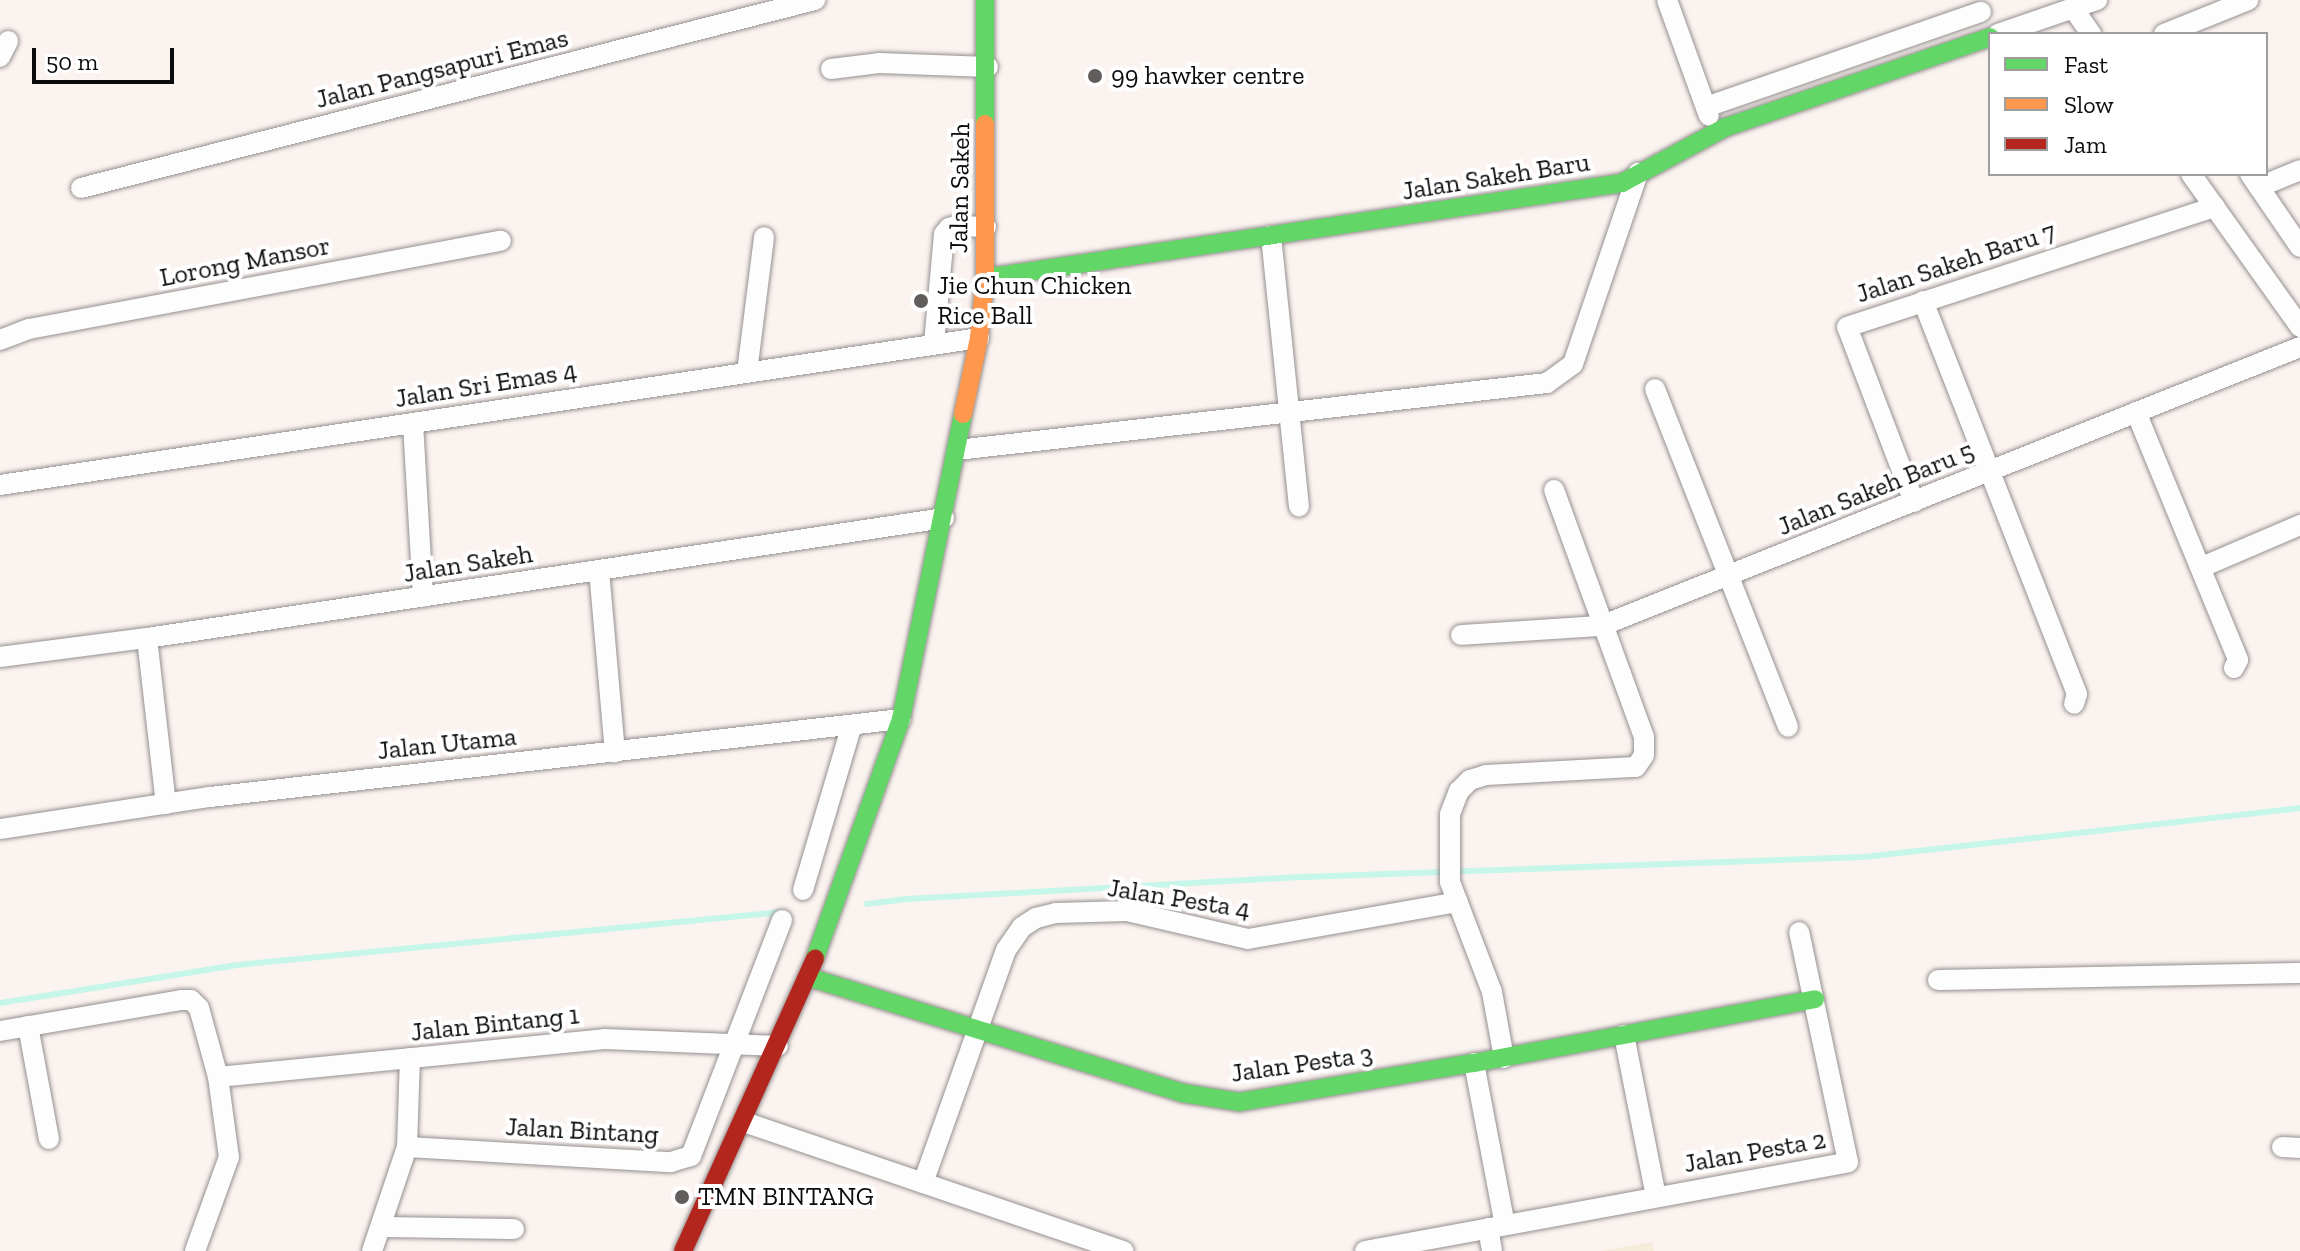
<!DOCTYPE html>
<html>
<head>
<meta charset="utf-8">
<style>
	body { margin:0 }
	#map { position:relative; width:2300px; height:1251px; overflow:hidden; background:#fbf3f0; font-family:"Zilla Slab",serif }
	div>[style] { position:absolute }
	.pitch>* { inset:0; background:#f5ecd9 }
	.stream>* { height:6px; margin:-3px; padding:0 3px; transform-origin:3px; border-radius:3px; background:#c6f6ea }
	.roads { filter:drop-shadow(0 0 2px #94908f) drop-shadow(0 0 2px #94908f) }
	.street>* { height:20px; margin:-10px; padding:0 10px; transform-origin:10px; border-radius:10px; background:#fefdfd }
	.fast>* { height:18px; margin:-9px; padding:0 9px; transform-origin:9px; border-radius:9px; background:#63d668 }
	.slow>* { height:18px; margin:-9px; padding:0 9px; transform-origin:9px; border-radius:9px; background:#ff974d }
	.jam>* { height:18px; margin:-9px; padding:0 9px; transform-origin:9px; border-radius:9px; background:#b3261e }
	.dots>* { width:22px; height:22px; translate:-50% -50%; box-sizing:border-box; border:4px solid #fff; border-radius:50% }
	span { translate:-50% -50%; white-space:nowrap; text-align:center; line-height:1.15; -webkit-text-stroke:8px #fff; paint-order:stroke }
	.street-label { font-size:26px; color:#0c0c0c }
	.poi-label { font-size:26px; color:#0c0c0c }
	.left { translate:0 -50%; text-align:left }
	.legend { position:absolute; left:1988px; top:32px; width:280px; height:144px; box-sizing:border-box; background:#fff; border:2px solid #9e9e9e; margin:0; padding:10px 14px; list-style:none; font-size:24px; color:#0c0c0c }
	.legend li { display:flex; align-items:center; gap:16px; height:40px }
	.legend b { width:40px; border:2px solid #9e9e9e }
	.scale { position:absolute; left:32px; top:48px; width:142px; height:36px; box-sizing:border-box; border:4px solid #0c0c0c; border-top:0; padding-left:10px; font-size:24px; line-height:28px; white-space:nowrap; color:#0c0c0c; -webkit-text-stroke:6px #fff; paint-order:stroke }
</style>
</head>
<body>
<div id="map">
	<div class="pitch">
		<div style="clip-path:polygon(1652px 1242px,1654px 1251px,1599px 1251px,1600px 1251px)"></div>
	</div>
	<div class="stream">
		<div style="left:867px;top:904px;width:40px;rotate:-7.1deg"></div>
		<div style="left:907px;top:899px;width:398px;rotate:-3.2deg"></div>
		<div style="left:1304px;top:877px;width:560px;rotate:-2.05deg"></div>
		<div style="left:1864px;top:857px;width:439px;rotate:-6.4deg"></div>
		<div style="left:0;top:1003px;width:240px;rotate:-9.1deg"></div>
		<div style="left:237px;top:965px;width:547px;rotate:-5.56deg"></div>
	</div>
	<div class="roads">
		<div class="street">
			<div style="left:1667px;top:0;width:123px;rotate:70.1deg"></div>
			<div style="left:2073px;top:8px;width:32px;rotate:55deg"></div>
			<div style="left:1998px;top:34px;width:105px;rotate:-19deg"></div>
			<div style="left:2164px;top:34px;width:91px;rotate:-22deg"></div>
			<div style="left:0;top:57px;width:18px;rotate:-63deg"></div>
			<div style="left:831px;top:69px;width:48px;rotate:-7.1deg"></div>
			<div style="left:879px;top:63px;width:109px;rotate:2.1deg"></div>
			<div style="left:1706px;top:107px;width:291px;rotate:-19.1deg"></div>
			<div style="left:2191px;top:174px;width:188px;rotate:54.5deg"></div>
			<div style="left:2250px;top:174px;width:88px;rotate:55.6deg"></div>
			<div style="left:2259px;top:187px;width:44px;rotate:-22.5deg"></div>
			<div style="left:81px;top:188px;width:758px;rotate:-14.37deg"></div>
			<div style="left:1271px;top:236px;width:272px;rotate:84.1deg"></div>
			<div style="left:1923px;top:301px;width:422px;rotate:68.6deg"></div>
			<div style="left:2077px;top:694px;width:10px;rotate:107deg"></div>
			<div style="left:0;top:340px;width:31px;rotate:-21deg"></div>
			<div style="left:29px;top:329px;width:480px;rotate:-10.6deg"></div>
			<div style="left:934px;top:344px;width:110px;rotate:-84.8deg"></div>
			<div style="left:944px;top:234px;width:8px;rotate:-50deg"></div>
			<div style="left:949px;top:228px;width:8px;rotate:-14deg"></div>
			<div style="left:957px;top:226px;width:29px;rotate:2deg"></div>
			<div style="left:747px;top:372px;width:136px;rotate:-82.8deg"></div>
			<div style="left:1655px;top:389px;width:363px;rotate:68.5deg"></div>
			<div style="left:2136px;top:412px;width:268px;rotate:67.6deg"></div>
			<div style="left:2238px;top:660px;width:9px;rotate:117deg"></div>
			<div style="left:413px;top:423px;width:174px;rotate:86.7deg"></div>
			<div style="left:957px;top:450px;width:594px;rotate:-6.48deg"></div>
			<div style="left:1547px;top:383px;width:32px;rotate:-36deg"></div>
			<div style="left:1573px;top:364px;width:202px;rotate:-71.2deg"></div>
			<div style="left:0;top:485px;width:990px;rotate:-8.54deg"></div>
			<div style="left:1914px;top:502px;width:187px;rotate:-110.9deg"></div>
			<div style="left:1847px;top:327px;width:387px;rotate:-18.1deg"></div>
			<div style="left:2202px;top:567px;width:107px;rotate:-23.2deg"></div>
			<div style="left:599px;top:570px;width:183px;rotate:85deg"></div>
			<div style="left:1461px;top:635px;width:140px;rotate:-3.7deg"></div>
			<div style="left:1601px;top:626px;width:753px;rotate:-21.76deg"></div>
			<div style="left:147px;top:638px;width:167px;rotate:83.5deg"></div>
			<div style="left:0;top:657px;width:148px;rotate:-7.4deg"></div>
			<div style="left:147px;top:638px;width:806px;rotate:-8.56deg"></div>
			<div style="left:0;top:829px;width:212px;rotate:-8.7deg"></div>
			<div style="left:210px;top:797px;width:695px;rotate:-6.44deg"></div>
			<div style="left:803px;top:890px;width:172px;rotate:-73.5deg"></div>
			<div style="left:1938px;top:980px;width:362px;rotate:-1.1deg"></div>
			<div style="left:28px;top:1026px;width:115px;rotate:79.5deg"></div>
			<div style="left:0;top:1031px;width:184px;rotate:-9.7deg"></div>
			<div style="left:181px;top:1000px;width:10px"></div>
			<div style="left:191px;top:1000px;width:11px;rotate:45deg"></div>
			<div style="left:199px;top:1008px;width:72px;rotate:74.6deg"></div>
			<div style="left:218px;top:1077px;width:81px;rotate:82.2deg"></div>
			<div style="left:229px;top:1157px;width:100px;rotate:109.9deg"></div>
			<div style="left:1624px;top:1035px;width:165px;rotate:78.8deg"></div>
			<div style="left:1504px;top:1058px;width:67px;rotate:-100.3deg"></div>
			<div style="left:1492px;top:992px;width:118px;rotate:-110.9deg"></div>
			<div style="left:1450px;top:882px;width:68px;rotate:-90deg"></div>
			<div style="left:1450px;top:814px;width:25px;rotate:-69deg"></div>
			<div style="left:1459px;top:791px;width:16px;rotate:-45deg"></div>
			<div style="left:1470px;top:780px;width:17px;rotate:-17deg"></div>
			<div style="left:1486px;top:775px;width:150px;rotate:-3.1deg"></div>
			<div style="left:1636px;top:767px;width:14px;rotate:-56deg"></div>
			<div style="left:1644px;top:755px;width:18px;rotate:-90deg"></div>
			<div style="left:1644px;top:737px;width:263px;rotate:-110deg"></div>
			<div style="left:1474px;top:1063px;width:165px;rotate:79.2deg"></div>
			<div style="left:218px;top:1077px;width:388px;rotate:-5.6deg"></div>
			<div style="left:604px;top:1039px;width:174px;rotate:2.3deg"></div>
			<div style="left:744px;top:1122px;width:401px;rotate:18.8deg"></div>
			<div style="left:407px;top:1147px;width:264px;rotate:3.3deg"></div>
			<div style="left:671px;top:1162px;width:21px;rotate:-17deg"></div>
			<div style="left:691px;top:1156px;width:253px;rotate:-68.9deg"></div>
			<div style="left:2282px;top:1147px;width:18px;rotate:3deg"></div>
			<div style="left:923px;top:1183px;width:247px;rotate:-70.4deg"></div>
			<div style="left:1006px;top:950px;width:28px;rotate:-55deg"></div>
			<div style="left:1022px;top:927px;width:17px;rotate:-33deg"></div>
			<div style="left:1036px;top:918px;width:21px;rotate:-14deg"></div>
			<div style="left:1056px;top:913px;width:71px;rotate:-1.6deg"></div>
			<div style="left:1127px;top:911px;width:124px;rotate:13deg"></div>
			<div style="left:1248px;top:939px;width:213px;rotate:-10deg"></div>
			<div style="left:381px;top:1227px;width:133px;rotate:0.9deg"></div>
			<div style="left:1488px;top:1228px;width:23px;rotate:80deg"></div>
			<div style="left:372px;top:1251px;width:110px;rotate:-71.4deg"></div>
			<div style="left:407px;top:1147px;width:89px;rotate:-88.1deg"></div>
			<div style="left:1365px;top:1251px;width:491px;rotate:-10.4deg"></div>
			<div style="left:1848px;top:1162px;width:235px;rotate:-102deg"></div>
		</div>
		<div class="fast">
			<div style="left:985px;top:0;width:124px;rotate:90deg"></div>
			<div style="left:985px;top:278px;width:644px;rotate:-8.48deg"></div>
			<div style="left:1622px;top:183px;width:118px;rotate:-28.3deg"></div>
			<div style="left:1726px;top:127px;width:279px;rotate:-18.8deg"></div>
			<div style="left:815px;top:958px;width:254px;rotate:-70.2deg"></div>
			<div style="left:901px;top:719px;width:311px;rotate:-78.5deg"></div>
			<div style="left:808px;top:977px;width:392px;rotate:17.2deg"></div>
			<div style="left:1182px;top:1093px;width:59px;rotate:8.8deg"></div>
			<div style="left:1240px;top:1102px;width:237px;rotate:-9.5deg"></div>
			<div style="left:1474px;top:1063px;width:347px;rotate:-10.6deg"></div>
		</div>
		<div class="slow">
			<div style="left:963px;top:414px;width:78px;rotate:-78.1deg"></div>
			<div style="left:979px;top:338px;width:60px;rotate:-84.3deg"></div>
			<div style="left:985px;top:278px;width:154px;rotate:-90deg"></div>
		</div>
		<div class="jam">
			<div style="left:683px;top:1251px;width:321px;rotate:-65.7deg"></div>
		</div>
	</div>
	<div class="dots">
		<div style="left:1095px;top:76px;background:#605d5c"></div>
		<div style="left:921px;top:301px;background:#605d5c"></div>
		<div style="left:682px;top:1197px;background:#605d5c"></div>
	</div>
	<div class="street-label">
		<span style="left:442px;top:69px;rotate:-14deg">Jalan Pangsapuri Emas</span>
		<span style="left:1496px;top:177px;rotate:-9deg">Jalan Sakeh Baru</span>
		<span style="left:960px;top:188px;rotate:-89deg">Jalan Sakeh</span>
		<span style="left:245px;top:262px;rotate:-11deg">Lorong Mansor</span>
		<span style="left:1956px;top:263px;rotate:-18deg">Jalan Sakeh Baru 7</span>
		<span style="left:486px;top:385px;rotate:-9deg">Jalan Sri Emas 4</span>
		<span style="left:1876px;top:489px;rotate:-22deg">Jalan Sakeh Baru 5</span>
		<span style="left:468px;top:564px;rotate:-9deg">Jalan Sakeh</span>
		<span style="left:447px;top:744px;rotate:-6deg">Jalan Utama</span>
		<span style="left:1179px;top:899px;rotate:9deg">Jalan Pesta 4</span>
		<span style="left:495px;top:1024px;rotate:-6deg">Jalan Bintang 1</span>
		<span style="left:1302px;top:1064px;rotate:-8deg">Jalan Pesta 3</span>
		<span style="left:582px;top:1131px;rotate:3deg">Jalan Bintang</span>
		<span style="left:1755px;top:1152px;rotate:-10deg">Jalan Pesta 2</span>
	</div>
	<div class="poi-label">
		<span class="left" style="left:1111px;top:76px">99 hawker centre</span>
		<span class="left" style="left:937px;top:301px">Jie Chun Chicken<br>Rice Ball</span>
		<span class="left" style="left:698px;top:1197px">TMN BINTANG</span>
	</div>
	<ul class="legend">
	<li><b style="height:10px;background:#63d668"></b>Fast</li>
	<li><b style="height:10px;background:#ff974d"></b>Slow</li>
	<li><b style="height:10px;background:#b3261e"></b>Jam</li>
	</ul>
	<div class="scale">50 m</div>
</div>
</body>
</html>
